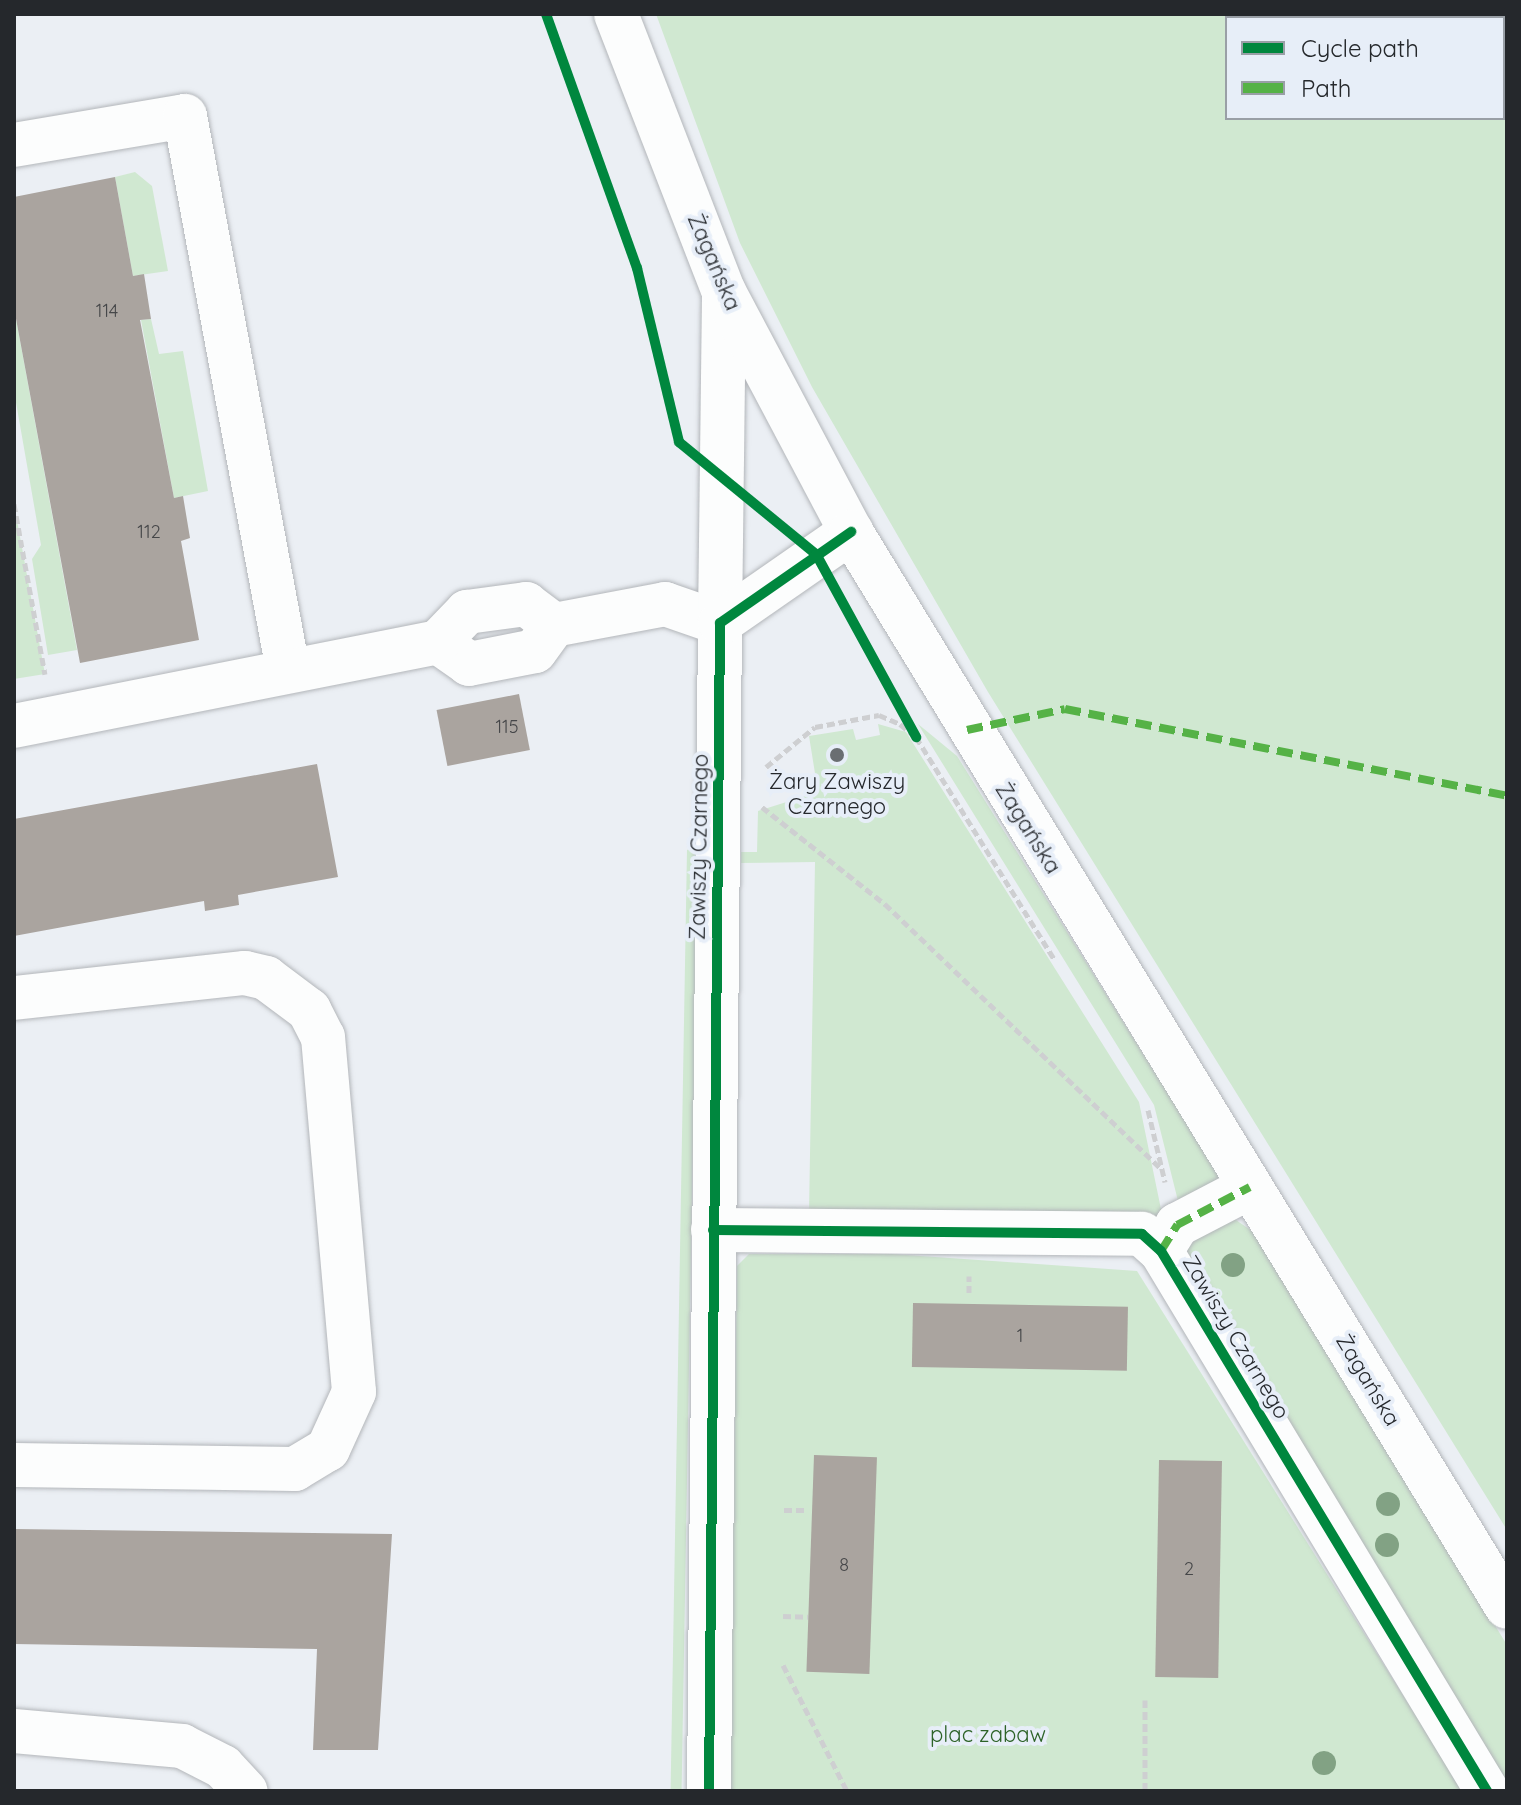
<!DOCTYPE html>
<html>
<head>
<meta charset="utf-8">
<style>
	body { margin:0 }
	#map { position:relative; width:1521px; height:1805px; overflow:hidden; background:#ebeff4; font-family:Quicksand,sans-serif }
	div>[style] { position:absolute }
	.green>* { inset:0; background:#d0e8d1; transform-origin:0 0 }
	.building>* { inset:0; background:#aaa49f; transform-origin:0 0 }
	.path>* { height:5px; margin-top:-2.5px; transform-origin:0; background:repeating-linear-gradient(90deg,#cecfd1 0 8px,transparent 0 12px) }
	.roads { filter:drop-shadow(0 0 2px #b3b6ba) drop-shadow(0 0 2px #b3b6ba) }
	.minor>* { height:44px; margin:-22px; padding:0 22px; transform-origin:22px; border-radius:22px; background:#fcfdfd }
	.major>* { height:44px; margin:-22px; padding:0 22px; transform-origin:22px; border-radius:22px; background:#fcfdfd }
	.quiet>* { height:8px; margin-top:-4px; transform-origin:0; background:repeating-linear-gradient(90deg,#55b246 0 16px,transparent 0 24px) }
	.cycleway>* { height:10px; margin:-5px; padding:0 5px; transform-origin:5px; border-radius:5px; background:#00873e }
	.trees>* { width:24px; height:24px; margin:-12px; border-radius:50%; background:#82a284 }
	.dots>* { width:22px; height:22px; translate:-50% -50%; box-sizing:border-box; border:4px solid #e7eef8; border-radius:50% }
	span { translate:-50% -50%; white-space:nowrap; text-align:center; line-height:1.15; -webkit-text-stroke:8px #e7eef8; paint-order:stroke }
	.number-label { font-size:18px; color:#464749 }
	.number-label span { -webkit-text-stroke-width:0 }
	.street-label { font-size:22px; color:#25282c }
	.poi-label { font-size:22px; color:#25282c }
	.park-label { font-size:22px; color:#2d6328 }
	.frame { position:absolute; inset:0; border:16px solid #25282c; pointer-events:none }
	.legend { position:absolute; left:1225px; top:16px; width:280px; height:104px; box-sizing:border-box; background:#e7eef8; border:2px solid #999fa6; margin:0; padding:10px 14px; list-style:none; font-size:24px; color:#25282c }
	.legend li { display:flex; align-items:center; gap:16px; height:40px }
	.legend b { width:40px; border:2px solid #999fa6 }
</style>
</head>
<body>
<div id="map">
	<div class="green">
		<div style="clip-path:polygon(evenodd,656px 14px,1507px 14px,1507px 1530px,988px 692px,812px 387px,740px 243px,656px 14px,1227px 18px,1503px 18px,1503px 118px,1227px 118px,1227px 18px)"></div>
		<div style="clip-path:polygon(135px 172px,152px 186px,168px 271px,133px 276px,115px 177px)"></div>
		<div style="clip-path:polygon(14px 308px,77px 650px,48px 655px,32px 559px,41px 545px,14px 391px)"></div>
		<div style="clip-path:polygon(151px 319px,159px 354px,183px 351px,208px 491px,174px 498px,141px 320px)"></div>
		<div style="clip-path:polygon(14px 504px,45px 674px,14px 679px)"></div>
		<div style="clip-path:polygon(878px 724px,906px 732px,1139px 1102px,1163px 1219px,809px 1213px,815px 862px,741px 863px,741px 852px,757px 852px,758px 811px,818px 792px,809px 736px,853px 729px,856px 740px,880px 735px)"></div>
		<div style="clip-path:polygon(918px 724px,957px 756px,1219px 1175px,1216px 1187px,1181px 1213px,1154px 1105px)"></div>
		<div style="left:698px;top:850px;width:941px;height:11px;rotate:91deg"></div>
		<div style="clip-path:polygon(1230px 1216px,1255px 1233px,1507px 1645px,1507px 1791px,1186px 1252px,1197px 1236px)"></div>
		<div style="clip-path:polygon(749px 1254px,892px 1254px,1137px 1271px,1463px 1791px,729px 1791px,737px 1266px)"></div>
	</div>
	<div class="building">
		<div style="clip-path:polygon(115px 177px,133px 276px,144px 274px,151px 319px,140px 320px,174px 498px,183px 496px,190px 538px,181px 541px,199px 640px,80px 663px,14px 308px,14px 197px)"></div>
		<div style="left:519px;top:694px;width:57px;height:84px;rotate:79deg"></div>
		<div style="clip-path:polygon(317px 764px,338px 877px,238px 895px,239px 905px,205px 911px,204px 901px,14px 936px,14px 819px)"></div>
		<div style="left:913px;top:1303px;width:215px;height:64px;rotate:1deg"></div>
		<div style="left:814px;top:1455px;width:63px;height:217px;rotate:2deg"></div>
		<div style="left:1159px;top:1460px;width:63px;height:217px;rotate:1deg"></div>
		<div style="clip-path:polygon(14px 1529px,392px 1534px,378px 1750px,313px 1750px,317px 1649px,14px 1644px)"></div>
	</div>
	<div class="path">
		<div style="left:14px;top:504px;width:173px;rotate:79.7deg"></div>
		<div style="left:766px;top:767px;width:63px;rotate:-39.2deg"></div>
		<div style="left:815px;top:727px;width:65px;rotate:-10.6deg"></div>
		<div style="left:879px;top:715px;width:23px;rotate:23deg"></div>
		<div style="left:900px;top:724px;width:21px;rotate:39deg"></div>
		<div style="left:916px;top:737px;width:261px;rotate:58.1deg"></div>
		<div style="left:762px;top:807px;width:157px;rotate:38.3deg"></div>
		<div style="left:885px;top:904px;width:384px;rotate:43.8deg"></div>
		<div style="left:1148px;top:1110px;width:74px;rotate:76.7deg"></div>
		<div style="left:969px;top:1293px;width:17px;rotate:-90deg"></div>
		<div style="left:784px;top:1510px;width:24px"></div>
		<div style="left:783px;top:1616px;width:25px;rotate:2deg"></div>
		<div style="left:783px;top:1665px;width:141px;rotate:63.1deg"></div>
		<div style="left:1145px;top:1791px;width:91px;rotate:-90deg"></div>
	</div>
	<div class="roads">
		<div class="minor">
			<div style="left:14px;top:145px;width:173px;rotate:-9.6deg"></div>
			<div style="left:185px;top:116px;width:563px;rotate:79.47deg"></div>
			<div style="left:438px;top:642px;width:38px;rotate:35deg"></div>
			<div style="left:469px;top:664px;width:67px;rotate:-11.1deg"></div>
			<div style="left:535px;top:651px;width:32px;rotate:-54deg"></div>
			<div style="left:554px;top:625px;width:113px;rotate:-10.7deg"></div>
			<div style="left:665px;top:604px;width:58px;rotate:19.1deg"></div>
			<div style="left:720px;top:623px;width:331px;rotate:-89.3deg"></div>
			<div style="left:14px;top:726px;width:432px;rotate:-11.2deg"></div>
			<div style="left:438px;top:642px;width:42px;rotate:-46deg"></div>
			<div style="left:467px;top:612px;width:60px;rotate:-7.7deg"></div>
			<div style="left:526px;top:604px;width:35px;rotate:37deg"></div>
			<div style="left:14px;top:998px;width:232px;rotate:-6.2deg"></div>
			<div style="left:245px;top:973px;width:22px;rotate:13deg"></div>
			<div style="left:266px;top:978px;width:54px;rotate:36.7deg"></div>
			<div style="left:309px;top:1010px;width:30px;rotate:63deg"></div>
			<div style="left:323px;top:1037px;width:356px;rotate:85deg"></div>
			<div style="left:354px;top:1392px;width:63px;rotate:114.5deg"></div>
			<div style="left:328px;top:1449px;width:39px;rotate:149deg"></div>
			<div style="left:295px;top:1469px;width:281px;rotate:-179.2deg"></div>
			<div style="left:713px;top:1230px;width:429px;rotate:0.5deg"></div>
			<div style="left:1142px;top:1234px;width:25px;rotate:42deg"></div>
			<div style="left:1161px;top:1251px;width:631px;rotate:58.88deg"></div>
			<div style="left:1161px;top:1251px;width:31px;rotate:-58deg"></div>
			<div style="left:1177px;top:1225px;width:82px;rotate:-27.5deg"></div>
			<div style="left:14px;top:1731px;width:169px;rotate:5.1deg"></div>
			<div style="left:182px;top:1746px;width:46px;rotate:27.1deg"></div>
			<div style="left:223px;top:1767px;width:33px;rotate:47deg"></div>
			<div style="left:709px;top:1791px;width:1168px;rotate:-89.46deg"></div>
			<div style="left:720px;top:623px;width:160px;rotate:-34.8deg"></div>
		</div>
		<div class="major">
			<div style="left:616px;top:14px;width:298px;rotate:68.8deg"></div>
			<div style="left:724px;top:292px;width:272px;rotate:62.1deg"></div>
			<div style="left:851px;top:532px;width:1259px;rotate:58.61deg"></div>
		</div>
	</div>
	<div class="quiet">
		<div style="left:967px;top:730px;width:100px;rotate:-12.1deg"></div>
		<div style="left:1065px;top:709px;width:450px;rotate:11.1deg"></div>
		<div style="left:1161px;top:1251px;width:31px;rotate:-58deg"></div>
		<div style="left:1177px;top:1225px;width:82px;rotate:-27.5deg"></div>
	</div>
	<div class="cycleway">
		<div style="left:546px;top:14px;width:270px;rotate:70.3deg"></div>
		<div style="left:637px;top:268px;width:179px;rotate:76.4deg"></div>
		<div style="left:679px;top:442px;width:177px;rotate:39.3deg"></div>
		<div style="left:816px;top:554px;width:209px;rotate:61.3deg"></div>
		<div style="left:713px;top:1230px;width:429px;rotate:0.5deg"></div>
		<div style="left:1142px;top:1234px;width:25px;rotate:42deg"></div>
		<div style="left:1161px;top:1251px;width:631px;rotate:58.88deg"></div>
		<div style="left:709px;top:1791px;width:1168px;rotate:-89.46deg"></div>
		<div style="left:720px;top:623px;width:160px;rotate:-34.8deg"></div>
	</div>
	<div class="trees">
		<div style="left:1233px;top:1265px"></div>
		<div style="left:1388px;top:1504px"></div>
		<div style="left:1387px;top:1545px"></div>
		<div style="left:1324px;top:1763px"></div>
	</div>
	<div class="dots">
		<div style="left:837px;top:755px;background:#6a6e72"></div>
	</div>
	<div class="number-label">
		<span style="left:107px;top:311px">114</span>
		<span style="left:149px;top:532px">112</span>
		<span style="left:507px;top:727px">115</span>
		<span style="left:1020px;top:1336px">1</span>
		<span style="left:844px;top:1565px">8</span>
		<span style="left:1189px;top:1569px">2</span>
	</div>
	<div class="street-label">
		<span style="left:714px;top:262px;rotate:67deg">Żagańska</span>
		<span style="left:1028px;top:828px;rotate:58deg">Żagańska</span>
		<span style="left:699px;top:847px;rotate:-89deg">Zawiszy Czarnego</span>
		<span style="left:1236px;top:1337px;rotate:59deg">Zawiszy Czarnego</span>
		<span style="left:1368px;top:1380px;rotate:59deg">Żagańska</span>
	</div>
	<div class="poi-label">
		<span style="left:837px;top:794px">Żary Zawiszy<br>Czarnego</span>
	</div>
	<div class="park-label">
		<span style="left:988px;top:1735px">plac zabaw</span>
	</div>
	<div class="frame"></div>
	<ul class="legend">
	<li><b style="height:10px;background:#00873e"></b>Cycle path</li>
	<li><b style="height:10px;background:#55b246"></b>Path</li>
	</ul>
</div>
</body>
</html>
